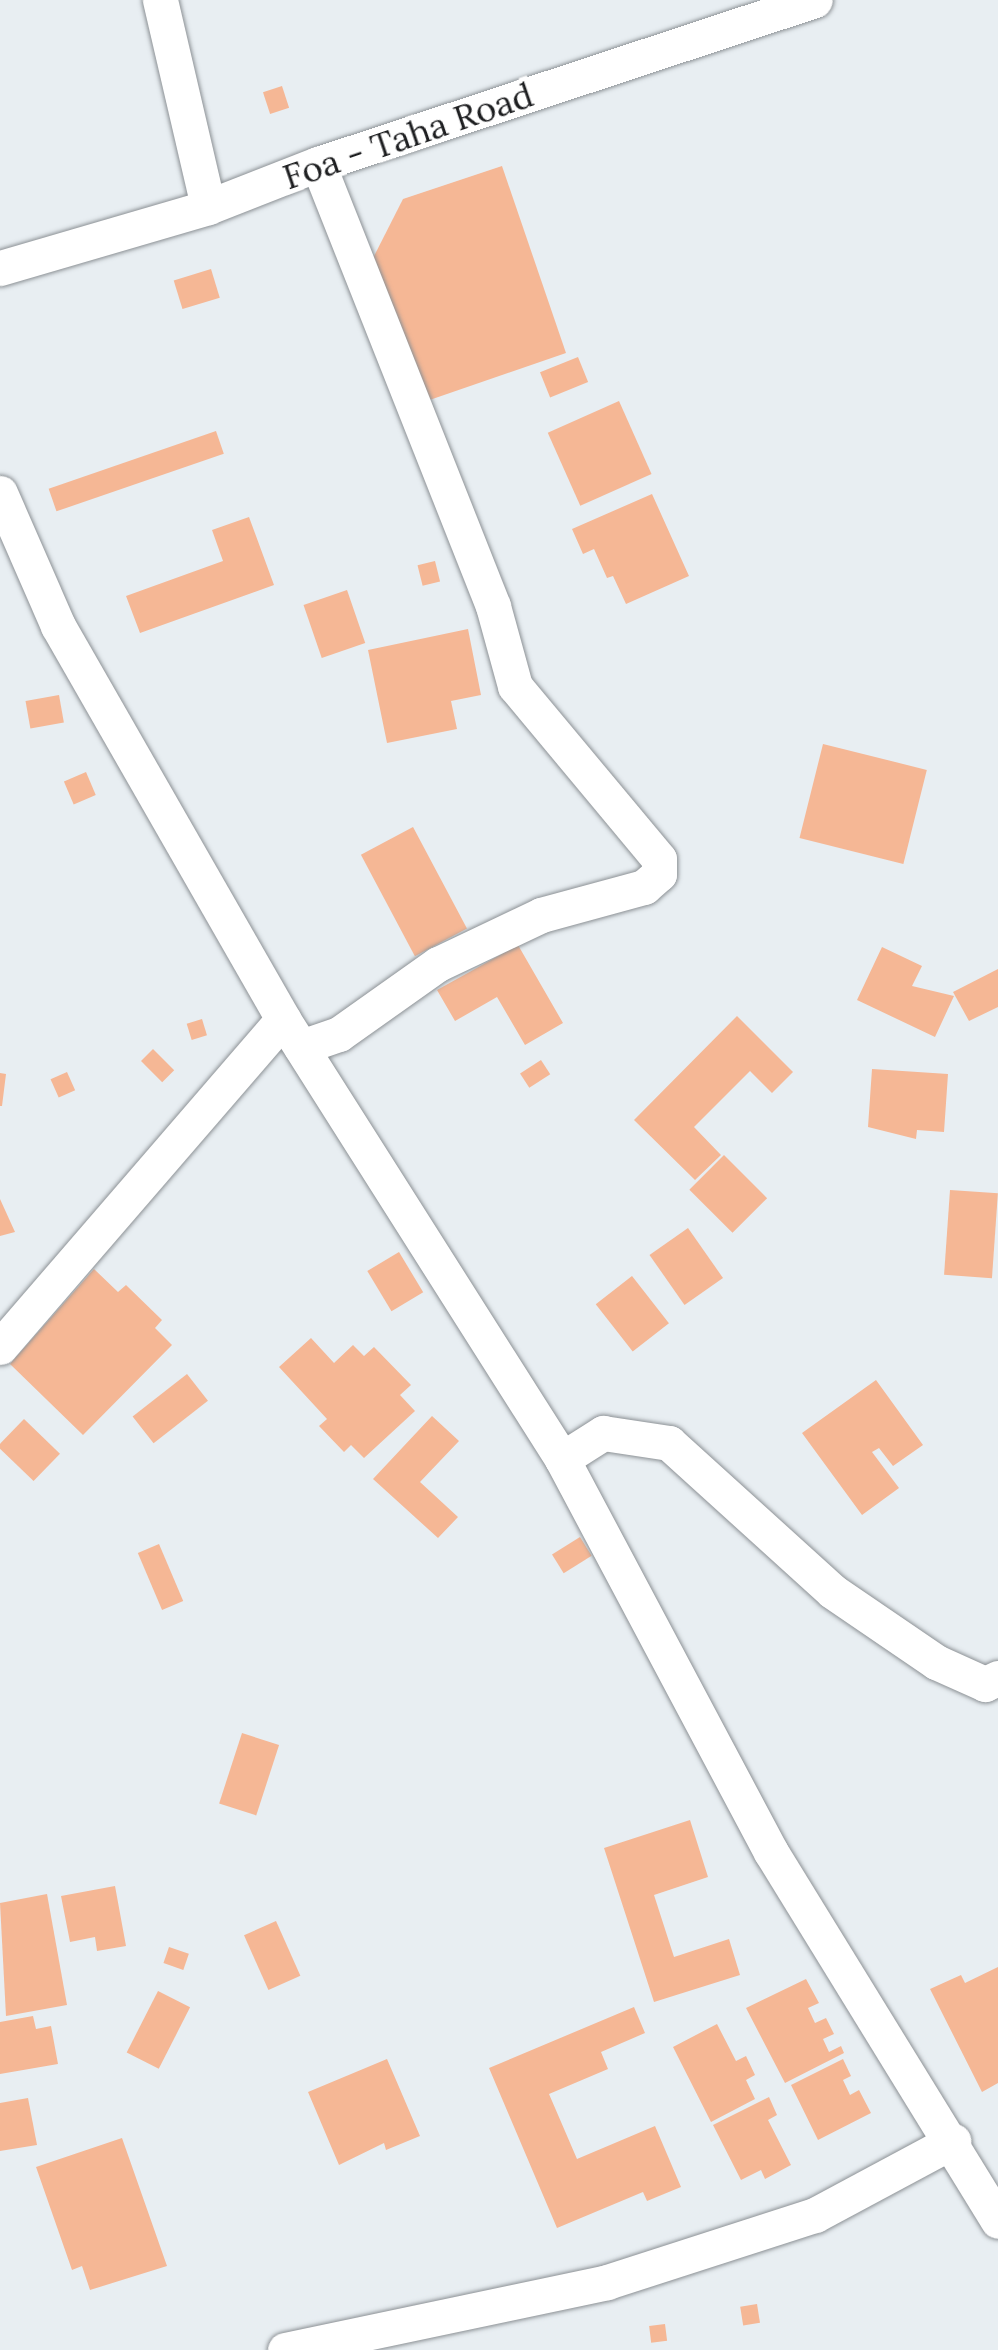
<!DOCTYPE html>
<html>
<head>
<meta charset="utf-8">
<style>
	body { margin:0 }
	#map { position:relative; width:998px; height:2350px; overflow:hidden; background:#e8eef2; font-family:Lora,serif }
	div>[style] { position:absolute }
	.building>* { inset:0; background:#f5b795; transform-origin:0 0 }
	.roads { filter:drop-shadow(0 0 2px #8c9195) drop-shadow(0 0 2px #8c9195) }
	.minor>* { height:35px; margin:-17.5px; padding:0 17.5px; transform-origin:17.5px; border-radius:17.5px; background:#fff }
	span { translate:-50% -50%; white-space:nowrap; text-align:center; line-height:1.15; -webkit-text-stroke:9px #fff; paint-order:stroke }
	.street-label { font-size:35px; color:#1d1e20 }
</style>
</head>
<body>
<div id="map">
	<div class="building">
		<div style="left:282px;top:86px;width:23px;height:20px;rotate:72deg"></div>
		<div style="clip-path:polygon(502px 166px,566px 353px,418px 404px,370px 264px,403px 199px)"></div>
		<div style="left:211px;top:269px;width:30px;height:39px;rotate:73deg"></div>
		<div style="left:578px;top:357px;width:27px;height:41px;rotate:68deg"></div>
		<div style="left:619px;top:401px;width:80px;height:78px;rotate:66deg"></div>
		<div style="left:216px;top:431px;width:24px;height:177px;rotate:71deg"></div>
		<div style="clip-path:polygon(652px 494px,689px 576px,626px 604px,613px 576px,607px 578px,594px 549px,583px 554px,572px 529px)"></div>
		<div style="clip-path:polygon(249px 517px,274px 585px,140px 633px,126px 596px,223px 561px,212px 530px)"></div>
		<div style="left:435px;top:561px;width:21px;height:18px;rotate:76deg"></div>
		<div style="left:347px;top:590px;width:56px;height:46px;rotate:71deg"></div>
		<div style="clip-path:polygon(468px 629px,481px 695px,451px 701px,457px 729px,387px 743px,368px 650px)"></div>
		<div style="left:59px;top:695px;width:28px;height:34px;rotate:80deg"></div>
		<div style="left:823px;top:744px;width:107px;height:97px;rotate:14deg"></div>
		<div style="left:86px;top:772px;width:25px;height:24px;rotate:67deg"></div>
		<div style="left:413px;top:827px;width:115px;height:59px;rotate:62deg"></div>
		<div style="clip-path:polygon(518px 945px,563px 1023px,525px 1045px,497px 997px,455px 1021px,437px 990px)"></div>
		<div style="clip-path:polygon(882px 947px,922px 966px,912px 986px,954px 996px,935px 1037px,857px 1000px)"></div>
		<div style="clip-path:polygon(998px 969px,998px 1007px,969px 1021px,953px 992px)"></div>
		<div style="clip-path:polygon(737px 1016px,793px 1072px,772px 1093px,750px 1071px,694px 1127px,721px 1155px,695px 1180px,634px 1120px)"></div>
		<div style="left:202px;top:1019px;width:17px;height:16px;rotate:73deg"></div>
		<div style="left:153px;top:1049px;width:30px;height:17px;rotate:45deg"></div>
		<div style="left:541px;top:1060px;width:17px;height:25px;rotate:57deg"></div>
		<div style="clip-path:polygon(872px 1069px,948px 1074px,944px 1132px,917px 1130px,916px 1139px,868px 1127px)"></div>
		<div style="left:67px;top:1072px;width:20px;height:18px;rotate:66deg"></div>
		<div style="clip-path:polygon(0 1073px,6px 1074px,2px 1106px,0 1106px)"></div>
		<div style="left:724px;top:1155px;width:61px;height:49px;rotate:45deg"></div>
		<div style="left:950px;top:1190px;width:48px;height:85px;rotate:4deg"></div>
		<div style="clip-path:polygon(0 1199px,15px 1232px,0 1236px)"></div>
		<div style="left:688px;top:1228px;width:61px;height:47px;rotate:55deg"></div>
		<div style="left:399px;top:1252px;width:47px;height:37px;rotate:59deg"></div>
		<div style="clip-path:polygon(94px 1269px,118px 1292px,126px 1285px,162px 1320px,155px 1328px,172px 1345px,83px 1435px,10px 1364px)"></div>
		<div style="left:632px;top:1276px;width:60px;height:46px;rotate:52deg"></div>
		<div style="clip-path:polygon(311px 1338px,334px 1363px,353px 1345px,364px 1356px,374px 1347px,411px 1385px,400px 1395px,415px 1411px,364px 1458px,351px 1445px,344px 1452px,319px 1426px,327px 1419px,279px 1367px)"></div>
		<div style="left:187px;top:1374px;width:34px;height:69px;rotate:52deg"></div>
		<div style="clip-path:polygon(876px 1380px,923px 1445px,893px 1466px,879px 1448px,872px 1452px,899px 1488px,862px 1515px,802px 1433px)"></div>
		<div style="clip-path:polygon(432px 1416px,459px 1441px,420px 1482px,458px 1517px,438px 1538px,373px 1479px)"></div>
		<div style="left:24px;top:1419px;width:50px;height:38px;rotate:44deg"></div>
		<div style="left:580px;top:1537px;width:22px;height:33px;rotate:58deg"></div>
		<div style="left:159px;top:1544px;width:62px;height:23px;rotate:67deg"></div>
		<div style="left:242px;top:1733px;width:39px;height:74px;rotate:18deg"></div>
		<div style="clip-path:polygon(690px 1820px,708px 1877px,654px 1895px,674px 1957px,729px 1939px,740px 1975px,654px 2002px,604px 1848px)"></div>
		<div style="clip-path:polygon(115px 1886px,126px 1946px,97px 1951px,95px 1937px,70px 1942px,61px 1896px)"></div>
		<div style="clip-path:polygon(47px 1894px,67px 2005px,6px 2016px,0 1903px)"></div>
		<div style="left:276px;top:1921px;width:60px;height:35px;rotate:66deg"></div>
		<div style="left:169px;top:1947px;width:21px;height:17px;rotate:19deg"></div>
		<div style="clip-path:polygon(998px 1967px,998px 2083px,982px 2092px,930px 1989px,961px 1975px,965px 1983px)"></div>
		<div style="clip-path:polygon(806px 1979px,819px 2003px,808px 2008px,815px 2023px,826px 2018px,834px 2034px,823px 2039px,829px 2052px,841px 2046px,844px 2053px,785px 2083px,746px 2008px)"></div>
		<div style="left:158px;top:1991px;width:36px;height:69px;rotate:27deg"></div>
		<div style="clip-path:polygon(634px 2007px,645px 2033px,601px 2052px,608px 2069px,549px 2094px,577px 2159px,655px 2126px,681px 2187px,647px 2201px,643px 2192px,557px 2228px,489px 2068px)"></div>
		<div style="clip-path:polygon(33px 2016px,36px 2029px,51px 2026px,58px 2064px,0 2074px,0 2022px)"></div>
		<div style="clip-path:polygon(717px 2024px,736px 2061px,746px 2056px,755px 2075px,746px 2080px,755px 2099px,711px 2122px,673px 2047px)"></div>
		<div style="clip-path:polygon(387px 2059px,420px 2136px,386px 2150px,384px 2143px,339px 2165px,308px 2092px)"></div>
		<div style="clip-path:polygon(843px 2059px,851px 2076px,843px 2080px,850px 2095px,859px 2090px,871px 2113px,818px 2140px,791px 2085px)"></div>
		<div style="clip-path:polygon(769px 2097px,777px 2115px,768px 2120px,791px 2165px,765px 2179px,761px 2170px,741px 2180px,713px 2125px)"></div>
		<div style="clip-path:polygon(28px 2098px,37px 2145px,0 2151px,0 2103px)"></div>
		<div style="clip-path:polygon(122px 2138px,167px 2266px,90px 2290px,82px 2266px,72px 2270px,36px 2167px)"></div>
		<div style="left:757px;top:2304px;width:19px;height:17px;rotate:81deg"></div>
		<div style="left:665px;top:2324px;width:17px;height:16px;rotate:83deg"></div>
	</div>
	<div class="roads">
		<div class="minor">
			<div style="left:160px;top:0;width:212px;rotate:76.9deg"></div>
			<div style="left:0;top:268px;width:217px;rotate:-16.3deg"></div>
			<div style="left:208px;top:207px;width:118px;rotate:-21.4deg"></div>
			<div style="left:318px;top:164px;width:523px;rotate:-18.26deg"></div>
			<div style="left:0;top:493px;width:145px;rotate:66.4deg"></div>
			<div style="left:58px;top:626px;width:453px;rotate:60.2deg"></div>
			<div style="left:283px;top:1019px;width:521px;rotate:57.62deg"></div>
			<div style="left:562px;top:1459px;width:445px;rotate:62deg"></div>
			<div style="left:771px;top:1852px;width:433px;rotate:58.4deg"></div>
			<div style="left:301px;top:1047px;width:40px;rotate:-18.9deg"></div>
			<div style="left:339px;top:1034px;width:121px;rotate:-35.3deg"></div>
			<div style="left:438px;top:964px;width:114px;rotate:-25.4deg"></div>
			<div style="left:541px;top:915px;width:107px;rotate:-15.2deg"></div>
			<div style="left:644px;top:887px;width:20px;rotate:-41deg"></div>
			<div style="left:659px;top:874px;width:15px;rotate:-90deg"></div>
			<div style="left:659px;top:859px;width:225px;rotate:-129.8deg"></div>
			<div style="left:515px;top:686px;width:83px;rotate:-105.4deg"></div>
			<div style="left:493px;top:606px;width:475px;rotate:-111.6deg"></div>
			<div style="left:0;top:1347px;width:433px;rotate:-49.2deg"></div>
			<div style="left:562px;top:1459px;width:49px;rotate:-32.4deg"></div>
			<div style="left:603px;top:1433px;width:67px;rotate:8.6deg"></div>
			<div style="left:669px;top:1443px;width:220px;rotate:42.2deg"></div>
			<div style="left:832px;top:1591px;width:126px;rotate:34.3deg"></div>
			<div style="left:936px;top:1662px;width:54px;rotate:24.2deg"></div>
			<div style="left:985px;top:1684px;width:14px;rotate:-25deg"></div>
			<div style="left:285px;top:2350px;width:329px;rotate:-11.9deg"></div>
			<div style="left:607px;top:2282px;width:219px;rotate:-17.9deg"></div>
			<div style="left:815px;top:2215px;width:157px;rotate:-28.2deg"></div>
		</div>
	</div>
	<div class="street-label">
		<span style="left:408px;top:136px;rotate:-19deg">Foa - Taha Road</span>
	</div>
</div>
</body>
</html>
